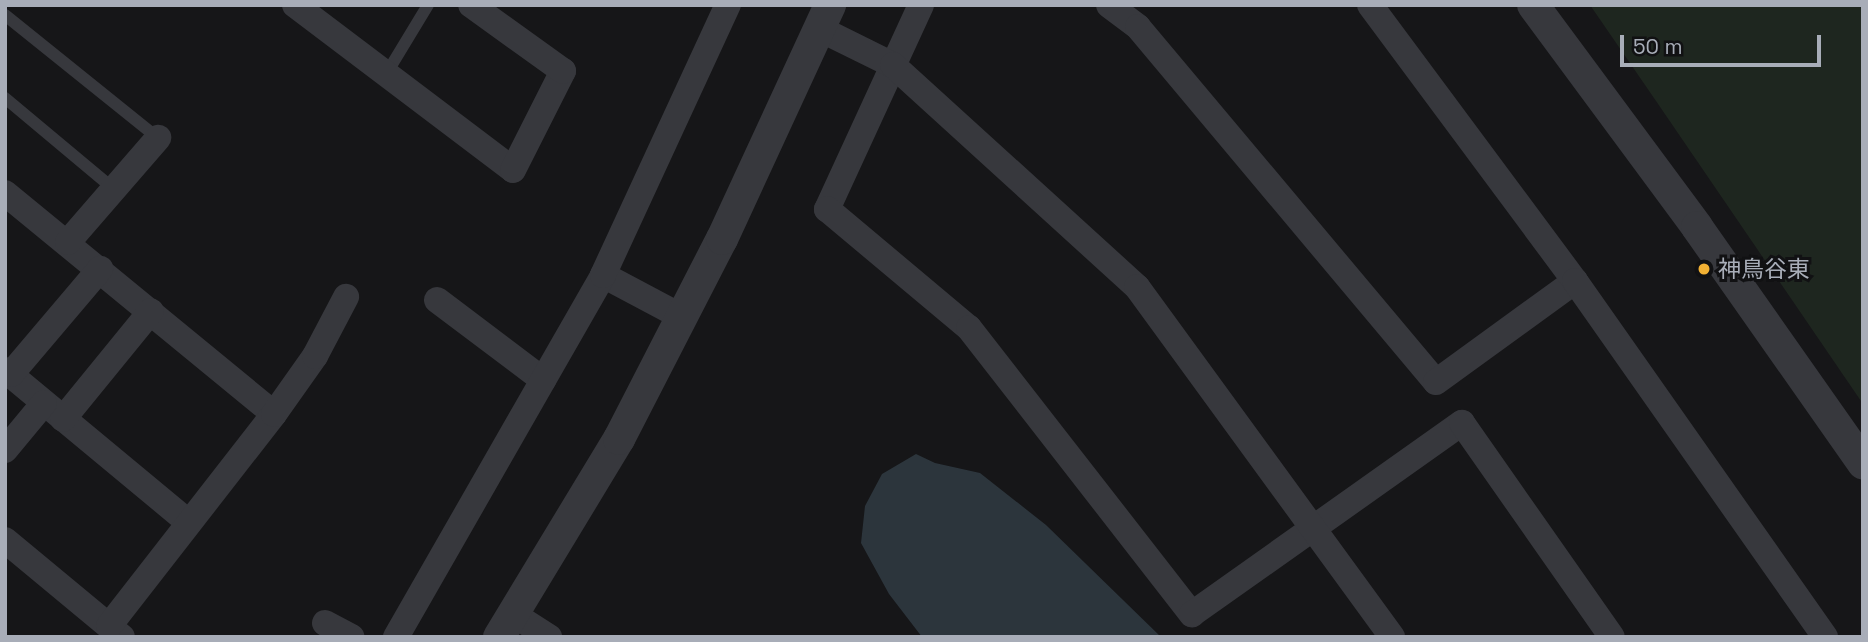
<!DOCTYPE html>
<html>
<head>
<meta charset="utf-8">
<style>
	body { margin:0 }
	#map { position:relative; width:1868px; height:642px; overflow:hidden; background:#161618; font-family:"Space Grotesk","Noto Sans JP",sans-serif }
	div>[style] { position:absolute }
	.green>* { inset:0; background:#1e261f }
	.water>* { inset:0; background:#2c353c }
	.service>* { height:12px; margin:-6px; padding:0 6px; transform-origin:6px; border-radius:6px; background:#37383d }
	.minor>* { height:26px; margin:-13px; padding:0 13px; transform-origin:13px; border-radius:13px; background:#37383d }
	.tertiary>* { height:32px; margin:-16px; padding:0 16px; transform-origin:16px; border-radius:16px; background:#37383d }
	.dots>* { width:19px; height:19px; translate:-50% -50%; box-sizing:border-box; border:4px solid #111113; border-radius:50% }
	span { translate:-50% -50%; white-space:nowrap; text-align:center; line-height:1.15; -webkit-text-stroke:6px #111113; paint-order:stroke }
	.poi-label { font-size:23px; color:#a8adb8 }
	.left { translate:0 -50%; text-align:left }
	.frame { position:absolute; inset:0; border:7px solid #a8adb8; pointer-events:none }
	.scale { position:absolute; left:1620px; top:35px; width:201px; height:32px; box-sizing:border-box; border:4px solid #a8adb8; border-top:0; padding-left:9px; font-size:21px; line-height:24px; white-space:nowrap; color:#a8adb8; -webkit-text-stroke:5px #111113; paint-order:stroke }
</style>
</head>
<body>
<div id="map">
	<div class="green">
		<div style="clip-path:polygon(1590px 5px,1863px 5px,1863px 404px,1656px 101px)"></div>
	</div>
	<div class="water">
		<div style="clip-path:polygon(916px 454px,935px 463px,980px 473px,1046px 525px,1161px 637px,922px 637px,889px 594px,861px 543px,865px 506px,882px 474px)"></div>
	</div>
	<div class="service">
		<div style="left:5px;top:15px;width:196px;rotate:38.8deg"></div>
		<div style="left:385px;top:76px;width:83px;rotate:-58.8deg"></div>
		<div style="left:5px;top:98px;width:142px;rotate:39.9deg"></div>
	</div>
	<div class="minor">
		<div style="left:295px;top:5px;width:273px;rotate:37.1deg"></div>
		<div style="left:513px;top:170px;width:111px;rotate:-63.2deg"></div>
		<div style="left:563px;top:71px;width:113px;rotate:-144.3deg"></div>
		<div style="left:921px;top:5px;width:225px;rotate:114.7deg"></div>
		<div style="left:827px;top:209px;width:185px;rotate:40deg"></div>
		<div style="left:969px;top:328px;width:363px;rotate:52.1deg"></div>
		<div style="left:1192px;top:614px;width:331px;rotate:-35.3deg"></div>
		<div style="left:1462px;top:423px;width:261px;rotate:55deg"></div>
		<div style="left:1109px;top:5px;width:36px;rotate:37deg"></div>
		<div style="left:1138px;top:27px;width:463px;rotate:50deg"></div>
		<div style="left:1436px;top:382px;width:172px;rotate:-36deg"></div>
		<div style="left:1370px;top:5px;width:344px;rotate:53.4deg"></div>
		<div style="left:1575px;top:281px;width:435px;rotate:54.9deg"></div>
		<div style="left:820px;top:29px;width:81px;rotate:26.3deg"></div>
		<div style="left:893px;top:65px;width:330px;rotate:42.3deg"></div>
		<div style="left:1137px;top:287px;width:433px;rotate:53.9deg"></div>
		<div style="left:5px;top:193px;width:348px;rotate:39.4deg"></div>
		<div style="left:68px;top:242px;width:138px;rotate:-49.1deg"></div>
		<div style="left:603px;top:275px;width:89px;rotate:28deg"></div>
		<div style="left:437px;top:300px;width:133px;rotate:37deg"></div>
		<div style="left:5px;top:370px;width:239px;rotate:39.7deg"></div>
		<div style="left:11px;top:374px;width:138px;rotate:-49.7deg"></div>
		<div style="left:63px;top:419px;width:139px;rotate:-50.8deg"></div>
		<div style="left:5px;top:450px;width:61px;rotate:-50.3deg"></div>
		<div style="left:5px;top:540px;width:152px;rotate:39.7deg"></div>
		<div style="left:513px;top:614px;width:43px;rotate:32.6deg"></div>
		<div style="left:325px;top:623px;width:30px;rotate:28deg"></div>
		<div style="left:109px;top:626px;width:269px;rotate:-52.1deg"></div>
		<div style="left:274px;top:414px;width:71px;rotate:-54.7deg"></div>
		<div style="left:315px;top:356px;width:67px;rotate:-62.3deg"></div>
		<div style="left:396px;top:637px;width:417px;rotate:-60.2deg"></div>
		<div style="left:603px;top:275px;width:298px;rotate:-65.2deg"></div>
	</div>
	<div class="tertiary">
		<div style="left:1533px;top:5px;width:276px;rotate:53.5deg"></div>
		<div style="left:1697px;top:227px;width:289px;rotate:54.9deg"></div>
		<div style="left:499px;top:637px;width:232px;rotate:-58.8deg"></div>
		<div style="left:619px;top:439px;width:225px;rotate:-62.8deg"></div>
		<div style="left:722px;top:239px;width:258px;rotate:-65.2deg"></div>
	</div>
	<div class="dots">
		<div style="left:1704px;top:269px;background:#f2b134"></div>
	</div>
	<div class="poi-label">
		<span class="left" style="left:1718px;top:269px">神鳥谷東</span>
	</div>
	<div class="frame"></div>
	<div class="scale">50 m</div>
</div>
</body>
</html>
